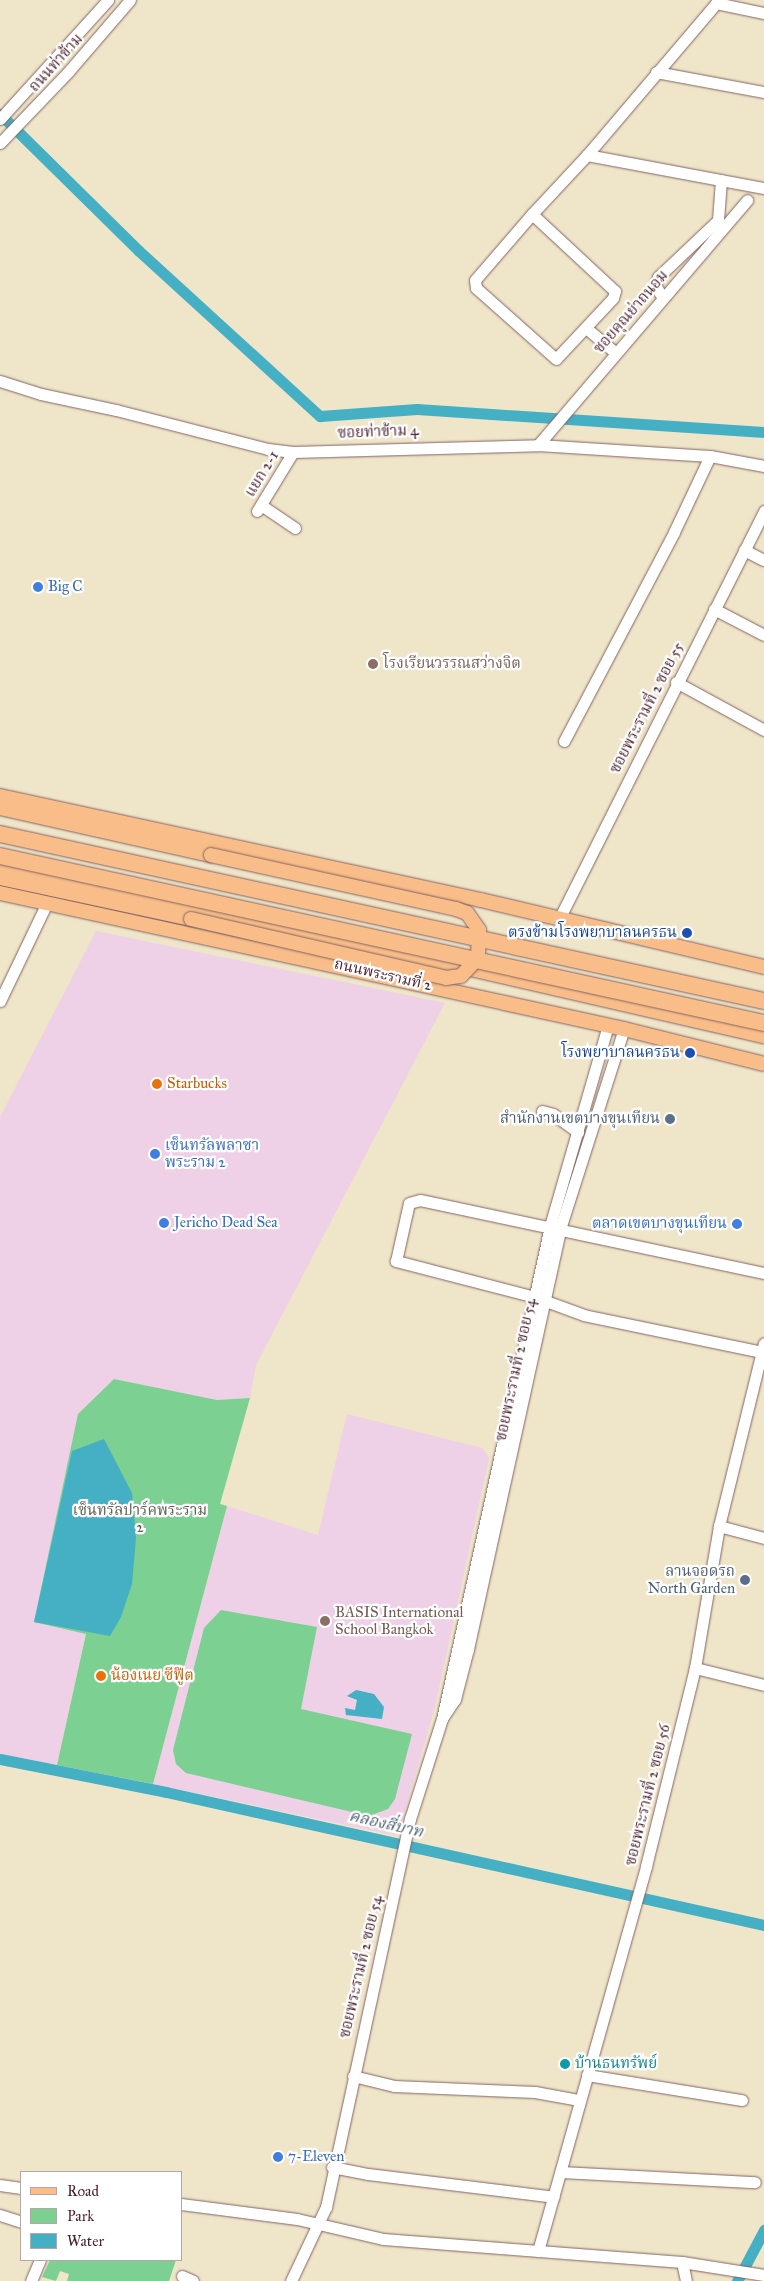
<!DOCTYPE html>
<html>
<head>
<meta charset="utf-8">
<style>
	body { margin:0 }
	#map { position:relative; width:764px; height:2281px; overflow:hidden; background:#efe5c9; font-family:"IM FELL Great Primer","Noto Serif Thai",serif }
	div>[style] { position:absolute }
	.built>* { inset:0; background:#eed0e7 }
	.green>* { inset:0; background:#7cd092 }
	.water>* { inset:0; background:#45afc4 }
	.canal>* { height:11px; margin:-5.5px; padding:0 5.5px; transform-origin:5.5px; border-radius:5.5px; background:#45afc4 }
	.roads { filter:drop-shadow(0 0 1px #846462) drop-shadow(0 0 1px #846462) }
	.minor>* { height:11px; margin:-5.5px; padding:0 5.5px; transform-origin:5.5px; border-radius:5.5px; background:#fff }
	.major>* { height:14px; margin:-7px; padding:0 7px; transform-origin:7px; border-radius:7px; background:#f8bd88 }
	.highway>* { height:16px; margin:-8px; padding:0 8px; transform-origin:8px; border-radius:8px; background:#f8bd88 }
	.bridges { filter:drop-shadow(0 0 1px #846462) drop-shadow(0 0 1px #846462) }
	.major-bridge>* { height:14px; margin:-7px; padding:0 7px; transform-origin:7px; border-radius:7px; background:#f8bd88 }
	.highway-bridge>* { height:16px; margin:-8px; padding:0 8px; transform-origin:8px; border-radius:8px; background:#f8bd88 }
	.dots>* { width:14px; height:14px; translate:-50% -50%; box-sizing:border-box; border:2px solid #fff; border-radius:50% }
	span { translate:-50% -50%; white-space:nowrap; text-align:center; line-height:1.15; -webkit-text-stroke:4.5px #fff; paint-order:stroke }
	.street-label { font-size:15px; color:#4a1f2b }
	.shop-label { font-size:15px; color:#366cbe }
	.left { translate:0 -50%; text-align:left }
	.right { translate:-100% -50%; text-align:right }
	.education-label { font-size:15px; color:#785e54 }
	.transit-label { font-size:15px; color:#164399 }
	.food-label { font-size:15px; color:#c56008 }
	.service-label { font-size:15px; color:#4e5e75 }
	.park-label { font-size:15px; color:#5c5d4f }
	.culture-label { font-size:15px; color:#0d838f }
	.water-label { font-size:16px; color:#486070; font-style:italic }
	.legend { position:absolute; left:20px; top:2171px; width:162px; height:90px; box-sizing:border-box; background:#fff; border:1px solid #b7a5aa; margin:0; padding:6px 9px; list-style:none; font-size:15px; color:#4a1f2b }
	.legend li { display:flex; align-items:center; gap:10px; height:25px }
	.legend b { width:25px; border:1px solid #b7a5aa }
</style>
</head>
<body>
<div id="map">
	<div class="built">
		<div style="clip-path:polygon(96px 931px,445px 1003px,256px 1365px,250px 1398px,217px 1400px,114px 1379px,78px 1414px,72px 1451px,86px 1633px,57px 1765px,0 1754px,0 1117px)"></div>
		<div style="clip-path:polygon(347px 1414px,482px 1448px,489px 1458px,435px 1707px,398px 1836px,153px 1784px,227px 1506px,318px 1535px)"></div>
	</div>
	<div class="green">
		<div style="clip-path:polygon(114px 1379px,217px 1400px,250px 1398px,220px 1504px,227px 1506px,153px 1784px,57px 1765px,86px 1634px,34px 1622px,78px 1414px)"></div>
		<div style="clip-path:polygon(221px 1610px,317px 1627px,301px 1709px,412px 1734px,395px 1799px,388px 1809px,369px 1816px,186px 1773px,176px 1764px,173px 1750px,204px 1628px)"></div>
		<div style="clip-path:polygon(50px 2260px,176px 2260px,169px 2281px,67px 2281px,69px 2274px,60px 2271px,56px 2281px,42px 2277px)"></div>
	</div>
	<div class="water">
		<div style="clip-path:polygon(104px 1439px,132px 1493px,136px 1538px,132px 1584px,121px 1617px,110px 1636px,34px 1622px,72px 1451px)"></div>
		<div style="clip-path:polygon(356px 1690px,374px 1694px,384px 1707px,382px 1719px,346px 1715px,345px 1708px,355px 1710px,357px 1700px,347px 1696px)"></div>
	</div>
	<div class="canal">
		<div style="left:0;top:114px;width:195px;rotate:44.6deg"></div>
		<div style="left:139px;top:251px;width:245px;rotate:42.4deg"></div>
		<div style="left:320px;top:416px;width:97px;rotate:-4.1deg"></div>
		<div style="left:417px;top:409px;width:348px;rotate:3.8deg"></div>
		<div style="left:0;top:1759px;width:169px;rotate:11.2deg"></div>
		<div style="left:166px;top:1792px;width:613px;rotate:12.54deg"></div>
		<div style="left:737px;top:2281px;width:58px;rotate:-62.1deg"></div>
	</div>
	<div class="roads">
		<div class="minor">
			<div style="left:716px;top:3px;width:49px;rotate:11.8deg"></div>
			<div style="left:656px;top:72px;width:110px;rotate:10.5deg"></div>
			<div style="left:0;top:119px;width:161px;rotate:-47.8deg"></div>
			<div style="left:0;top:143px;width:98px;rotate:-46.2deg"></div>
			<div style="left:68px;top:72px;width:95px;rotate:-49.3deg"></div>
			<div style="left:587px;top:155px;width:180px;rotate:10.6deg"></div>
			<div style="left:532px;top:214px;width:113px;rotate:42.9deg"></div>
			<div style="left:615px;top:291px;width:7px;rotate:106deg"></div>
			<div style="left:613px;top:298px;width:83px;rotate:133.1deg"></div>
			<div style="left:556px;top:359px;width:107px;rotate:-138.4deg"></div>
			<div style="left:476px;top:288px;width:8px;rotate:-97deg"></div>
			<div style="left:475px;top:280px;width:87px;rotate:-49.2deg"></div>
			<div style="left:532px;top:214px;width:81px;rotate:-47deg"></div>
			<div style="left:587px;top:155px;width:204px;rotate:-49.6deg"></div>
			<div style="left:663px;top:298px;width:15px;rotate:-122deg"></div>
			<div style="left:655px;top:285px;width:9px;rotate:-69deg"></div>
			<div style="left:658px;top:277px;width:83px;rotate:-43.5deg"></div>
			<div style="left:718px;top:220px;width:40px;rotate:-85.7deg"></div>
			<div style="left:586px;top:328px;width:39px;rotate:40deg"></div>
			<div style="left:0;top:381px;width:43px;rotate:17.6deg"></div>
			<div style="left:41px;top:394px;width:77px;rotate:12deg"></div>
			<div style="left:116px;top:410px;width:157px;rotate:14.4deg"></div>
			<div style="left:268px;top:449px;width:25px;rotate:7deg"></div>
			<div style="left:293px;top:452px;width:245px;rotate:-1.6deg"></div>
			<div style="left:538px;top:445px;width:172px;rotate:3.7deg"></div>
			<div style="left:710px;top:456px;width:55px;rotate:10.5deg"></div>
			<div style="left:538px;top:445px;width:322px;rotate:-49.5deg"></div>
			<div style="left:261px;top:505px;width:41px;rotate:34.1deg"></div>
			<div style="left:257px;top:511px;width:69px;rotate:-58.6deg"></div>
			<div style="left:744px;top:550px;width:22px;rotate:27deg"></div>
			<div style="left:714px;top:609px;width:56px;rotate:27.5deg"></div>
			<div style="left:676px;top:682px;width:100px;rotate:28.6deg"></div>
			<div style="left:564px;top:741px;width:236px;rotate:-62.2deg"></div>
			<div style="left:674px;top:532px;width:84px;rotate:-64.7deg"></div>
			<div style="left:559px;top:919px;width:457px;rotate:-63.3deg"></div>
			<div style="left:0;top:1001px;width:109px;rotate:-64.4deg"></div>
			<div style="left:542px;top:1111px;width:11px;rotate:15deg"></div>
			<div style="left:553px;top:1114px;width:31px;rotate:36deg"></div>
			<div style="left:762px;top:1352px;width:182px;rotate:-168.3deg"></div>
			<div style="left:584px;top:1315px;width:52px;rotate:-159.8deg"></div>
			<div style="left:535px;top:1297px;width:144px;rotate:-165.5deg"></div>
			<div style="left:396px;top:1261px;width:59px;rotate:-77.4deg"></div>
			<div style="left:409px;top:1203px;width:11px;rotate:-15deg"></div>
			<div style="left:420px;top:1200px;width:352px;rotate:12deg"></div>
			<div style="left:719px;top:1526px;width:47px;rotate:14.9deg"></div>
			<div style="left:695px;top:1668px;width:71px;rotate:13.8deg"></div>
			<div style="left:443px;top:1717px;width:22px;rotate:-56deg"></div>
			<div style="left:455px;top:1699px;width:52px;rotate:-75.4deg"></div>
			<div style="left:468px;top:1649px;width:430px;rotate:-77.6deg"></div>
			<div style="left:560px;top:1229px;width:210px;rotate:-72.3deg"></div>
			<div style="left:587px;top:2075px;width:157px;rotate:9.2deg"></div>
			<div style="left:353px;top:2076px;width:42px;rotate:13.7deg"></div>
			<div style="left:394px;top:2086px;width:141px;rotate:2.4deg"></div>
			<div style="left:535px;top:2092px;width:45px;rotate:10.3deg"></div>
			<div style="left:332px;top:2167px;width:37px;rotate:11deg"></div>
			<div style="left:368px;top:2174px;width:187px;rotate:7deg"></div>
			<div style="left:561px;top:2172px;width:194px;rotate:3deg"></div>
			<div style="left:0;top:2185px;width:21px;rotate:8deg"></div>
			<div style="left:181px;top:2204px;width:117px;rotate:7.4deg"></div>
			<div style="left:297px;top:2219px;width:88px;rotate:13.1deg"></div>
			<div style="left:383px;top:2239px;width:300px;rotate:4.4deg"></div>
			<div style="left:682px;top:2262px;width:83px;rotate:9deg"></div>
			<div style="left:0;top:2215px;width:22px;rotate:18deg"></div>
			<div style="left:538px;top:2251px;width:400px;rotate:-74.3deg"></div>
			<div style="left:646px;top:1866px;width:204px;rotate:-76.1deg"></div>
			<div style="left:695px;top:1668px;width:144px;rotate:-80.4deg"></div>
			<div style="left:719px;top:1526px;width:188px;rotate:-76.2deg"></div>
			<div style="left:682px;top:2262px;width:19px;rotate:78deg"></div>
			<div style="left:182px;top:2276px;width:12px;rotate:24deg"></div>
			<div style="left:31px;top:2281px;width:23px;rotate:-67deg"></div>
			<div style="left:291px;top:2281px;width:82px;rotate:-64.7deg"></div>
			<div style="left:326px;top:2207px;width:397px;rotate:-77.8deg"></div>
			<div style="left:410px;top:1819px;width:105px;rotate:-72.3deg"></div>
			<div style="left:442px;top:1719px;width:505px;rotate:-77.64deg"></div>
			<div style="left:550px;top:1226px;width:209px;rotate:-73.9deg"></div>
		</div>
		<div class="major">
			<div style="left:0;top:796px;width:492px;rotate:12.2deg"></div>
			<div style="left:481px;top:900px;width:291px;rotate:13.3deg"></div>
			<div style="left:0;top:808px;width:216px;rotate:12.6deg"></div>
			<div style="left:0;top:878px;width:195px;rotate:12.1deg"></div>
			<div style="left:0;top:893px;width:639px;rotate:12.3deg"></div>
			<div style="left:624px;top:1029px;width:144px;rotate:14deg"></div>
		</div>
		<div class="highway">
			<div style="left:0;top:867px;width:459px;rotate:12.1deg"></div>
			<div style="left:449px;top:963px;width:323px;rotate:12.9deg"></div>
		</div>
	</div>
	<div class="bridges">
		<div class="major-bridge">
			<div style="left:191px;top:919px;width:262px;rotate:13deg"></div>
			<div style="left:446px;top:978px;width:15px;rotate:-8deg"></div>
			<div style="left:461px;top:976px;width:25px;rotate:-47deg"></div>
			<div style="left:478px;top:958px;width:28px;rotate:-88deg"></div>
			<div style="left:479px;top:930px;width:21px;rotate:-125deg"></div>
			<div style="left:467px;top:913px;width:12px;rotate:-160deg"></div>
			<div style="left:456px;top:909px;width:251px;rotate:-167.6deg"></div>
		</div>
		<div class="highway-bridge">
			<div style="left:0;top:834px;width:782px;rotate:12.33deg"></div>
			<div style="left:0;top:856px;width:782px;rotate:12.33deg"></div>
		</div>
	</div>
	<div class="dots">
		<div style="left:38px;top:587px;background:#3f7fe0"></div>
		<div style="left:373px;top:664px;background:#8d6e63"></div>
		<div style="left:687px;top:933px;background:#1a4fb4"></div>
		<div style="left:690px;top:1053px;background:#1a4fb4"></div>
		<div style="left:157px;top:1084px;background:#e8710a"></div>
		<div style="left:670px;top:1119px;background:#5c6f8a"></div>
		<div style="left:155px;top:1154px;background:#3f7fe0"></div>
		<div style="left:164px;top:1223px;background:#3f7fe0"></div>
		<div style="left:737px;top:1224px;background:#3f7fe0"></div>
		<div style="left:745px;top:1580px;background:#5c6f8a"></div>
		<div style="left:325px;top:1621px;background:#8d6e63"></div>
		<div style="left:101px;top:1676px;background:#e8710a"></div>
		<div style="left:565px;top:2064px;background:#0f9aa8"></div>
		<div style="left:278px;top:2157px;background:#3f7fe0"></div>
	</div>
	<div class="street-label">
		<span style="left:56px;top:63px;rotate:-48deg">ถนนท่าข้าม</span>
		<span style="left:631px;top:312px;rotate:-49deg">ซอยคุณย่าถนอม</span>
		<span style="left:378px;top:432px;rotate:-2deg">ซอยท่าข้าม 4</span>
		<span style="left:262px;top:474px;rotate:-59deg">แยก 2-1</span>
		<span style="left:647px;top:708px;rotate:-63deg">ซอยพระรามที่ 2 ซอย 55</span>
		<span style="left:383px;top:975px;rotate:13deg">ถนนพระรามที่ 2</span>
		<span style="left:516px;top:1370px;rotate:-78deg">ซอยพระรามที่ 2 ซอย 54</span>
		<span style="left:648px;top:1795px;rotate:-76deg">ซอยพระรามที่ 2 ซอย 56</span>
		<span style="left:361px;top:1967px;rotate:-77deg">ซอยพระรามที่ 2 ซอย 54</span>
	</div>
	<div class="shop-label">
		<span class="left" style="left:48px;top:587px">Big C</span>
		<span class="left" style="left:165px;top:1154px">เซ็นทรัลพลาซา<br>พระราม 2</span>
		<span class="left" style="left:174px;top:1223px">Jericho Dead Sea</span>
		<span class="right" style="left:727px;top:1224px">ตลาดเขตบางขุนเทียน</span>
		<span class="left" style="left:288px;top:2157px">7-Eleven</span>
	</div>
	<div class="education-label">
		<span class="left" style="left:383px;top:664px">โรงเรียนวรรณสว่างจิต</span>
		<span class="left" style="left:335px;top:1621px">BASIS International<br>School Bangkok</span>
	</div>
	<div class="transit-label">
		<span class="right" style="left:677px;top:933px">ตรงข้ามโรงพยาบาลนครธน</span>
		<span class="right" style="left:680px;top:1053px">โรงพยาบาลนครธน</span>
	</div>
	<div class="food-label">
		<span class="left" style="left:167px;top:1084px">Starbucks</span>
		<span class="left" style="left:111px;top:1676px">น้องเนย ซีฟู๊ต</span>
	</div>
	<div class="service-label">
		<span class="right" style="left:660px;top:1119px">สำนักงานเขตบางขุนเทียน</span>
		<span class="right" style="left:735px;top:1580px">ลานจอดรถ<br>North Garden</span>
	</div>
	<div class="park-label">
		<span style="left:140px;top:1519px">เซ็นทรัลปาร์คพระราม<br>2</span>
	</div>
	<div class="culture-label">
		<span class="left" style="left:575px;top:2064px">บ้านธนทรัพย์</span>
	</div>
	<div class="water-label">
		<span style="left:386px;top:1824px;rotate:13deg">คลองสี่บาท</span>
	</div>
	<ul class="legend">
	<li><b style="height:6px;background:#f8bd88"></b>Road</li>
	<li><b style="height:14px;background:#7cd092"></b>Park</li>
	<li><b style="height:14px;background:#45afc4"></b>Water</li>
	</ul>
</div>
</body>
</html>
